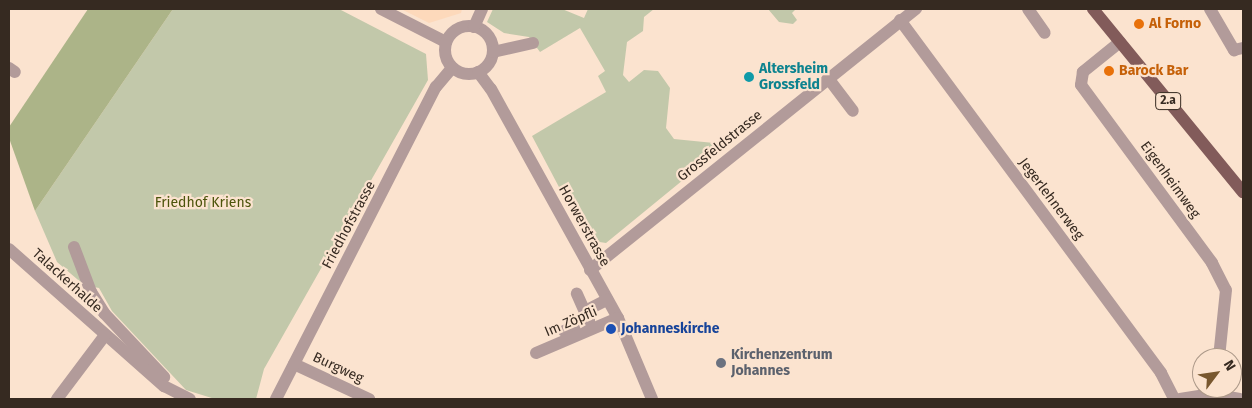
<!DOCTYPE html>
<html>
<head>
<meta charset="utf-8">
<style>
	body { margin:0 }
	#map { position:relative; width:1252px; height:408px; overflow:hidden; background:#fbe3cf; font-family:"Fira Sans",sans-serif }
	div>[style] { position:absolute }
	.built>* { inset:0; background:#fdd9bb }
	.green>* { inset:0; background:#c2c8aa }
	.forest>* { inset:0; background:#acb488 }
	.minor>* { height:12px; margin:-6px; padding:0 6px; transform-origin:6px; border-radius:6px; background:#b29b9a }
	.minor>.ring { margin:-6px; padding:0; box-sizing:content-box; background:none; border:12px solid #b29b9a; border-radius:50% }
	.major>* { height:12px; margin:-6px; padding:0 6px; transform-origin:6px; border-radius:6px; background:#825b5a }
	.dots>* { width:14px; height:14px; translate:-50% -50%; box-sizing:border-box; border:2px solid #fbe3cf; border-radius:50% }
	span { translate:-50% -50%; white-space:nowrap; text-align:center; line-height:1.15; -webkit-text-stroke:4.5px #fbe3cf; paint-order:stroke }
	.shield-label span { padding:1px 4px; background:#fbe3cf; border:1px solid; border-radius:4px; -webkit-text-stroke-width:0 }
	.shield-label { font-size:12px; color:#362a21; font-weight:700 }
	.food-label { font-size:14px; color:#c56008; font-weight:700 }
	.left { translate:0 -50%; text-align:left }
	.culture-label { font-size:14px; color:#0d838f; font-weight:700 }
	.street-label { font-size:14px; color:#362a21 }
	.park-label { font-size:14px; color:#4c540b }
	.transit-label { font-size:14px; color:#164399; font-weight:700 }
	.worship-label { font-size:14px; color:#5b616d; font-weight:700 }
	.frame { position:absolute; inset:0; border:10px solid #362a21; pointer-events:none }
	.north { position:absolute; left:1192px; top:348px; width:50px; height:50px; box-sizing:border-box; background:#fbe3cf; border:1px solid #ac9989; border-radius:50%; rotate:59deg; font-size:14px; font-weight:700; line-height:20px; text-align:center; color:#362a21 }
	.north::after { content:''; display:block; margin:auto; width:18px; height:22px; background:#78572e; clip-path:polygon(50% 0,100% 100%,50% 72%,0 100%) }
</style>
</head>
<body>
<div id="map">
	<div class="built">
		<div style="clip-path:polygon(401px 9px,462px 9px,461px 13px,429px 23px)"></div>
	</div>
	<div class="green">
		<div style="clip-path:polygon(173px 9px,339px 9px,426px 54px,428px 80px,264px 369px,256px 399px,215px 399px,186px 390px,112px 311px,99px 288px,84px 285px,57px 262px,35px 211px)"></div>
		<div style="clip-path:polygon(493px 9px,562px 9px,584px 18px,588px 9px,654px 9px,644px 17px,643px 31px,627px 42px,623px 75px,629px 82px,644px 70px,658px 71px,670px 88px,666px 128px,674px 139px,714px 143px,716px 153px,606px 243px,587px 240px,532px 136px,606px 92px,598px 76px,605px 71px,580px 28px,540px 52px,529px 37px,504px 33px,487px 22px)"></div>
		<div style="clip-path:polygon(768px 9px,796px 9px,792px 13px,797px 20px,793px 24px,779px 22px)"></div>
	</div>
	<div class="forest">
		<div style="clip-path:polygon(88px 9px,173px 9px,35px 211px,9px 138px,9px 127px)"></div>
	</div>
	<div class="minor">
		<div style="left:381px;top:9px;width:73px;rotate:26.9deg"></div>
		<div style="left:1028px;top:9px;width:29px;rotate:55deg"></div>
		<div style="left:1210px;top:9px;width:48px;rotate:59.7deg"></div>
		<div style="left:1234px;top:50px;width:9px;rotate:-13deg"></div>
		<div style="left:900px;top:20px;width:439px;rotate:53.5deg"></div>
		<div style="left:1161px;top:373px;width:29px;rotate:63deg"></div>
		<div class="ring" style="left:445px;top:26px;width:36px;height:36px"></div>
		<div style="left:474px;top:27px;width:20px;rotate:-66deg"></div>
		<div style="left:1120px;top:42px;width:48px;rotate:141deg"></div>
		<div style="left:1083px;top:72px;width:13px;rotate:99deg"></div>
		<div style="left:1081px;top:85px;width:221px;rotate:53.6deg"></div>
		<div style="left:1212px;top:263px;width:30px;rotate:63deg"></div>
		<div style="left:1226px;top:290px;width:68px;rotate:95.9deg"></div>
		<div style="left:493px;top:52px;width:41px;rotate:-12.7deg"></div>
		<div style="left:9px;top:68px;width:7px;rotate:34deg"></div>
		<div style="left:478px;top:72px;width:21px;rotate:53deg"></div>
		<div style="left:491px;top:89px;width:262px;rotate:61deg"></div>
		<div style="left:618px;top:318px;width:88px;rotate:67.2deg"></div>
		<div style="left:828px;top:78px;width:41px;rotate:52.9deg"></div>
		<div style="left:74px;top:247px;width:48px;rotate:69.3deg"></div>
		<div style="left:91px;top:292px;width:25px;rotate:58deg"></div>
		<div style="left:104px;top:313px;width:88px;rotate:46.8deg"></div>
		<div style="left:9px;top:249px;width:207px;rotate:41.5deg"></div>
		<div style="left:164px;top:386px;width:29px;rotate:27deg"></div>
		<div style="left:590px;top:270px;width:418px;rotate:-38.7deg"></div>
		<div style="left:585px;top:311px;width:25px;rotate:-27deg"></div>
		<div style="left:564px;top:331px;width:27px;rotate:-22deg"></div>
		<div style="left:589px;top:321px;width:30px;rotate:-114deg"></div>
		<div style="left:536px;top:353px;width:89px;rotate:-23.1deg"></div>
		<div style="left:294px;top:364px;width:83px;rotate:25deg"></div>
		<div style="left:57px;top:399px;width:80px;rotate:-53.1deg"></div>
		<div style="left:276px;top:399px;width:351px;rotate:-62.9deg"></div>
		<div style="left:436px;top:87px;width:25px;rotate:-50deg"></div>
		<div style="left:1180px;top:399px;width:32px;rotate:-9deg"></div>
		<div style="left:1212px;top:394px;width:28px;rotate:10deg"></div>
	</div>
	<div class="major">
		<div style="left:1093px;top:9px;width:237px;rotate:50.7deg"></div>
	</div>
	<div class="dots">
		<div style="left:1139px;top:24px;background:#e8710a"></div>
		<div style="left:1109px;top:71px;background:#e8710a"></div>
		<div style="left:749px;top:77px;background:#0f9aa8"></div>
		<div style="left:611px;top:329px;background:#1a4fb4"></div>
		<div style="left:721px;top:363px;background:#6b7280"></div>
	</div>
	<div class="shield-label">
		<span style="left:1168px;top:101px">2.a</span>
	</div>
	<div class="food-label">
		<span class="left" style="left:1149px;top:24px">Al Forno</span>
		<span class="left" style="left:1119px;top:71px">Barock Bar</span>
	</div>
	<div class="culture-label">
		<span class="left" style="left:759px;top:77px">Altersheim<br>Grossfeld</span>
	</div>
	<div class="street-label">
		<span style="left:720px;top:146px;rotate:-39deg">Grossfeldstrasse</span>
		<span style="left:1170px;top:180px;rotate:54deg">Eigenheimweg</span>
		<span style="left:1051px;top:199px;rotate:53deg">Jegerlehnerweg</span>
		<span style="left:349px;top:225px;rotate:-62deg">Friedhofstrasse</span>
		<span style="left:584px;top:226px;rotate:61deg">Horwerstrasse</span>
		<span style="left:67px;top:281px;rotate:42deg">Talackerhalde</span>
		<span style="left:571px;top:322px;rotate:-23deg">Im Zöpfli</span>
		<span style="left:338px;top:368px;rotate:25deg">Burgweg</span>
	</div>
	<div class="park-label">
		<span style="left:203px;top:203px">Friedhof Kriens</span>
	</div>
	<div class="transit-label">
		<span class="left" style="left:621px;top:329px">Johanneskirche</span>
	</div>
	<div class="worship-label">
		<span class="left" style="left:731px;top:363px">Kirchenzentrum<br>Johannes</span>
	</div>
	<div class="frame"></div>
	<div class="north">N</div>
</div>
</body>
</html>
